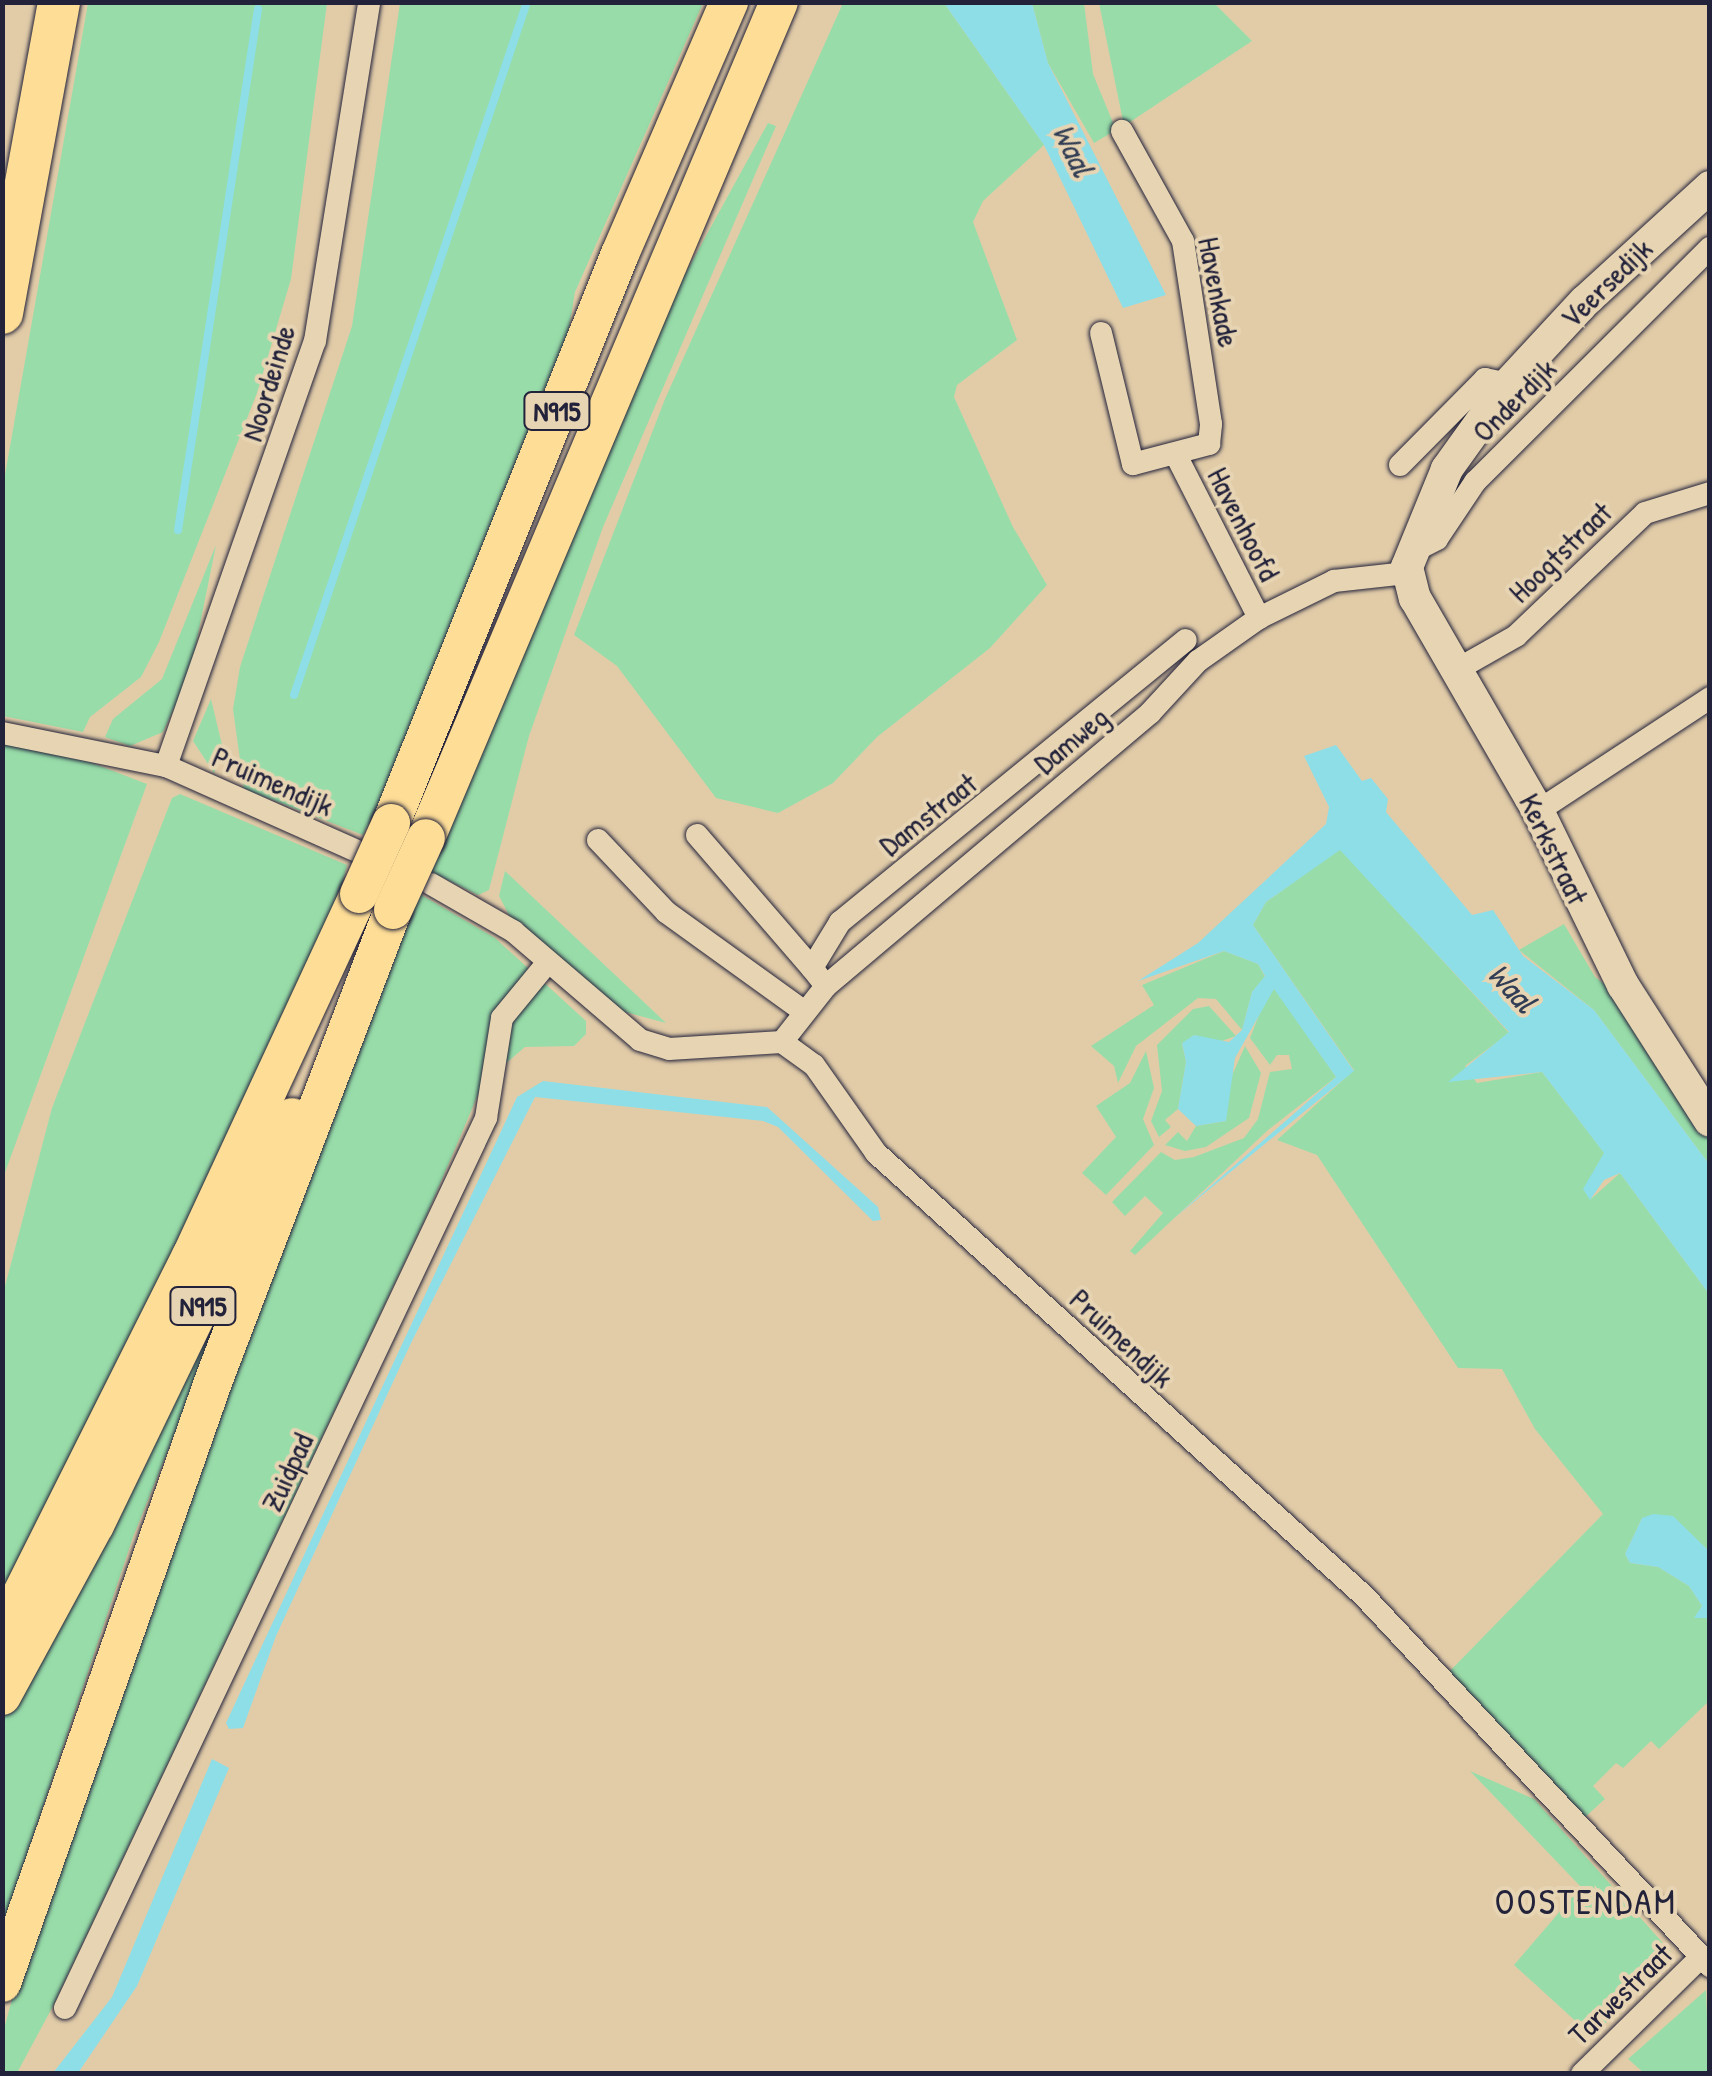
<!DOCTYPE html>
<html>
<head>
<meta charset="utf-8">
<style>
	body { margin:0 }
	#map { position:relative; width:1712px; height:2076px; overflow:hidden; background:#e2cca8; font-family:"Patrick Hand",sans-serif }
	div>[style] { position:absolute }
	.green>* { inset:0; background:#98dda9 }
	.water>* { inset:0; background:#8ddee7 }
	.stream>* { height:8px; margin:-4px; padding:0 4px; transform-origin:4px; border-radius:4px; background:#8ddee7 }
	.roads { filter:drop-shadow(0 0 2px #22223b) drop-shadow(0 0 2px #22223b) }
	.street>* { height:22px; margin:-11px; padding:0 11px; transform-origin:11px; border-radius:11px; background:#e7d4b2 }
	.secondary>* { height:32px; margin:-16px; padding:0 16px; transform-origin:16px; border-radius:16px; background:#e7d4b2 }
	.primary>* { height:38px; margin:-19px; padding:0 19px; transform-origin:19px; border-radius:19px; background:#fedd96 }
	.highway>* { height:42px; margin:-21px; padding:0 21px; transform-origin:21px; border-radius:21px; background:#fedd96 }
	.bridges { filter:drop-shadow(0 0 2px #22223b) drop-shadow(0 0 2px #22223b) }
	.primary-bridge>* { height:38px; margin:-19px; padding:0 19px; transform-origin:19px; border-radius:19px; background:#fedd96 }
	span { translate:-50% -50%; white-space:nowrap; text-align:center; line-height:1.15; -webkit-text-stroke:8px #e7d4b2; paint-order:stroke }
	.shield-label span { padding:2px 8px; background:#e7d4b2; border:2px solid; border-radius:8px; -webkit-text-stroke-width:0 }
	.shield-label { font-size:28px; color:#22223b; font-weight:700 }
	.street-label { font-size:30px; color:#22223b }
	.water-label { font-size:32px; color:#323e55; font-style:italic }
	.quarter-label { font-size:35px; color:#22223b; letter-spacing:2.5px }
	.frame { position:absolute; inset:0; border:5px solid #22223b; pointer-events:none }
</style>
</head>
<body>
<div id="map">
	<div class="green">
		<div style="clip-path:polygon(88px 3px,327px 3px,291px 279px,257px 393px,159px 642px,141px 677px,90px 717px,83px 732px,3px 716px,2px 492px)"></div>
		<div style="clip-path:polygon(400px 3px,703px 3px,575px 292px,562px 369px,405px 755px,363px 835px,244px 789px,233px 709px,240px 667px,352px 326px)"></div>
		<div style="clip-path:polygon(843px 3px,944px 3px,1044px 145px,983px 201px,973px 222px,1017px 340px,957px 385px,954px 397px,1013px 527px,1047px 585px,990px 648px,877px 737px,833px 783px,778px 813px,716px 798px,617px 666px,574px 635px,665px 399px)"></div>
		<div style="clip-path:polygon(1032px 3px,1084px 3px,1093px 74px,1116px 130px,1094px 143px,1048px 63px)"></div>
		<div style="clip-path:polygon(1099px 3px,1214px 3px,1252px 41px,1124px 126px)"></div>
		<div style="clip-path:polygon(768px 123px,776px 126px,603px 527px,529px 736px,489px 890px,478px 895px,429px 871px,656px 327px)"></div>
		<div style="clip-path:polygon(216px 545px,190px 674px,163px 732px,130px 746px,105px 737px,113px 719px,162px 679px)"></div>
		<div style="clip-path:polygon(211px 699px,223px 749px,214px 773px,193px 741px)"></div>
		<div style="clip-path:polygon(3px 744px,87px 761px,147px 784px,3px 1178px)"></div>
		<div style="clip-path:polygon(180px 794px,347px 865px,328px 944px,3px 1610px,3px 1294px,52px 1108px,172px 798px)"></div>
		<div style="clip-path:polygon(1340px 849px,1509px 1033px,1465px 1066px,1477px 1083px,1542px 1072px,1605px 1154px,1591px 1199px,1620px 1173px,1709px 1294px,1709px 1551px,1673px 1517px,1642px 1518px,1625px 1554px,1630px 1563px,1658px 1567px,1689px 1586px,1702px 1606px,1695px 1618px,1709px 1618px,1709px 1701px,1659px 1749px,1651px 1741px,1623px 1768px,1616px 1763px,1593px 1786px,1605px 1799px,1584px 1818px,1448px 1673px,1603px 1514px,1535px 1429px,1502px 1369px,1458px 1368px,1317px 1155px,1277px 1140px,1354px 1070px,1253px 925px,1266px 902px)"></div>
		<div style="clip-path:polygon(505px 871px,666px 1023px,614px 1009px,510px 917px,499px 896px)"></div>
		<div style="clip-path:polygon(418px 893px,495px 938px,586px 1021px,586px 1034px,574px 1046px,525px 1047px,483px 1083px,425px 1219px,52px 2008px,17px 2073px,3px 2074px,3px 2033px,30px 1932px,164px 1538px)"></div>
		<div style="clip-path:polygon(1564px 924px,1595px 977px,1614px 991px,1709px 1130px,1709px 1164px,1594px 1010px,1519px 950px)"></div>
		<div style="clip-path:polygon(1224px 951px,1258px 964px,1265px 977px,1252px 992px,1242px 1030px,1216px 999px,1198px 998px,1136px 1046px,1118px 1083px,1114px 1066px,1091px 1046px,1154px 1005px,1142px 985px)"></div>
		<div style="clip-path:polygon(1275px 989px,1336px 1077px,1268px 1130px,1135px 1255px,1130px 1251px,1163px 1213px,1145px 1196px,1125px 1216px,1112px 1202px,1161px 1152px,1175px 1160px,1194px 1157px,1244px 1138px,1258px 1119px,1270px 1072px,1292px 1069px,1289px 1055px,1277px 1055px,1270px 1065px,1250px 1038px,1268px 992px)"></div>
		<div style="clip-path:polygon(1209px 1006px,1236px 1036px,1216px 1043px,1194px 1035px,1182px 1044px,1186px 1062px,1178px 1109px,1165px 1120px,1171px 1127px,1159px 1137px,1151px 1121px,1162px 1091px,1157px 1045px,1193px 1009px)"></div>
		<div style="clip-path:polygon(1245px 1046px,1261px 1073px,1249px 1118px,1206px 1147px,1185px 1151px,1165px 1145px,1178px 1132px,1187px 1141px,1196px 1126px,1226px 1121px,1227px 1087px)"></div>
		<div style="clip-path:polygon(1146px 1051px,1154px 1088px,1143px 1119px,1154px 1145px,1106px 1195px,1082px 1173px,1116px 1137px,1096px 1106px,1130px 1083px)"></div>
		<div style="clip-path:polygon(290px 1148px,133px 1537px,3px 1927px,3px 1715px)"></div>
		<div style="clip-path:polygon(1470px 1771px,1534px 1799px,1671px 1952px,1593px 2037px,1514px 1965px,1581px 1887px)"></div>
		<div style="clip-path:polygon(1706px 1990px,1709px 2073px,1644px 2073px,1628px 2059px)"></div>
	</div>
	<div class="water">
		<div style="clip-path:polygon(944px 3px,1032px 3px,1048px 63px,1166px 295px,1123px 308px,1044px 145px)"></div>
		<div style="clip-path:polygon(1336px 745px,1362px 781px,1371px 778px,1388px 799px,1386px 812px,1472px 915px,1493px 910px,1523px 956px,1594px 1010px,1709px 1164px,1709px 1294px,1620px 1173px,1604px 1180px,1590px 1200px,1583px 1189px,1604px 1153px,1542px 1072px,1448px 1082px,1509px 1032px,1340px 850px,1266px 902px,1253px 925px,1354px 1071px,1173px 1219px,1336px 1077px,1274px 989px,1235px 1058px,1226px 1121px,1196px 1126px,1178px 1109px,1186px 1062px,1182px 1043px,1194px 1035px,1229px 1042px,1242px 1030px,1252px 992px,1265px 976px,1258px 964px,1224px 951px,1138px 981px,1198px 943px,1326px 824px,1329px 807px,1304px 756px)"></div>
		<div style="clip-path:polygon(543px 1081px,767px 1107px,878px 1207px,881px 1220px,873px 1221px,778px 1127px,763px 1121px,535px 1097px,411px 1343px,276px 1636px,243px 1728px,229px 1729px,226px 1723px,517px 1097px)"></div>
		<div style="clip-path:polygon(1653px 1514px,1673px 1516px,1709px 1551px,1709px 1618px,1694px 1618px,1702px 1606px,1689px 1586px,1658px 1567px,1630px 1563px,1625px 1554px,1642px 1518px)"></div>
		<div style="clip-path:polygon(212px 1759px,229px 1768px,137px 1986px,78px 2073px,53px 2073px,112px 1997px)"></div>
	</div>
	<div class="stream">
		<div style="left:178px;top:530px;width:527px;rotate:-81.27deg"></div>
		<div style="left:294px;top:695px;width:731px;rotate:-71.42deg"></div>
	</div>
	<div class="roads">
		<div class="street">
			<div style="left:1101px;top:333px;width:135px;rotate:76.3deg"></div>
			<div style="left:1133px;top:464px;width:79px;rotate:-14.7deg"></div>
			<div style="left:1209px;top:444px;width:20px;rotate:-84deg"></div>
			<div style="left:1211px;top:424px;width:185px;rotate:-98.7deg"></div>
			<div style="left:1183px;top:241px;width:126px;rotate:-119deg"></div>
			<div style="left:1177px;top:457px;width:181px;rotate:63deg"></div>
			<div style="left:1400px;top:465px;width:121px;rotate:-45.3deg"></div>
			<div style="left:1485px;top:379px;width:24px;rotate:12deg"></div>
			<div style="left:1412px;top:552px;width:28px;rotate:-27deg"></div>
			<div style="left:1437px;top:539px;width:69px;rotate:-56.3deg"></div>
			<div style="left:1475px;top:482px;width:332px;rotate:-44.9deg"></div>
			<div style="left:1458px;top:669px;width:67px;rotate:-29.6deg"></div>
			<div style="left:1516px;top:636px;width:178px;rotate:-43.6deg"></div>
			<div style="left:1645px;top:513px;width:68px;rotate:-17.1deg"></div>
			<div style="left:2px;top:733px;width:167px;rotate:11.4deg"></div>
			<div style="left:166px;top:766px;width:207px;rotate:24deg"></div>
			<div style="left:166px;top:766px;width:450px;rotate:-70.7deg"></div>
			<div style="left:315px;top:341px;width:343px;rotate:-80.9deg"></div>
			<div style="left:1538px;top:811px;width:206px;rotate:-33.3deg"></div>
			<div style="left:697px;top:835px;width:176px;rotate:49.2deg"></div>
			<div style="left:598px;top:840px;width:99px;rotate:46.6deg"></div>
			<div style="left:666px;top:912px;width:168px;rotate:35.8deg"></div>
			<div style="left:431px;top:884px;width:95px;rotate:29.8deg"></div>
			<div style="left:513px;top:931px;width:167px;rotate:40.6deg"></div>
			<div style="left:640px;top:1040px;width:30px;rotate:17deg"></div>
			<div style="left:669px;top:1049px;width:113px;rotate:-3.5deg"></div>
			<div style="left:782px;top:1042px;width:39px;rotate:36deg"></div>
			<div style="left:814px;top:1065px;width:108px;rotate:54.8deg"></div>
			<div style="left:876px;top:1153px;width:659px;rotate:42.23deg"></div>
			<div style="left:1364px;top:1596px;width:507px;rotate:46.92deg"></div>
			<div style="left:826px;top:986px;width:23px;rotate:-128deg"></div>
			<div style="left:812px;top:968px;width:54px;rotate:-58.7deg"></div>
			<div style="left:840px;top:922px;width:446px;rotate:-39.2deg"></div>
			<div style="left:782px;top:1042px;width:71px;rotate:-51.8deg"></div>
			<div style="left:826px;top:986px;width:424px;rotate:-40.1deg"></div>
			<div style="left:1150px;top:713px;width:71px;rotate:-47.3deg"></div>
			<div style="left:1198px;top:661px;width:75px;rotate:-35.2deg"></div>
			<div style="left:1259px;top:618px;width:84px;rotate:-26.3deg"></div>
			<div style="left:1334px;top:581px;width:73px;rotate:-6.3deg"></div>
			<div style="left:65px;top:2008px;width:985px;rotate:-64.68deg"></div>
			<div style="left:486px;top:1118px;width:101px;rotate:-80.9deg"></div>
			<div style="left:502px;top:1018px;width:72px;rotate:-50.6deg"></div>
			<div style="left:1582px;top:2074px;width:165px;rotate:-44.5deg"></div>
		</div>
		<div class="secondary">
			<div style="left:1710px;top:187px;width:169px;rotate:137.6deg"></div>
			<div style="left:1585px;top:301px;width:113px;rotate:132.9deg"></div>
			<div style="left:1508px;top:384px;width:105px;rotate:125.7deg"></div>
			<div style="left:1447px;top:469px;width:106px;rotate:112.2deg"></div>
			<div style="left:1407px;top:567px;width:32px;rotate:76deg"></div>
			<div style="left:1415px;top:598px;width:246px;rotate:60deg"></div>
			<div style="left:1538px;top:811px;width:194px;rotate:64deg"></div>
			<div style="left:1623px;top:985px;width:161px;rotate:57.4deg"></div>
		</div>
		<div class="primary">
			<div style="left:391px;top:823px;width:613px;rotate:-68.08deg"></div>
			<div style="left:620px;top:254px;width:275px;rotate:-66.6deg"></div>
			<div style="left:426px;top:838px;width:907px;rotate:-67.11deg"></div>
			<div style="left:2px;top:1633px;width:422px;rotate:-63.4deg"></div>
			<div style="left:191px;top:1256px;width:399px;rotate:-65.1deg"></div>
			<div style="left:2px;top:1696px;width:195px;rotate:-61.5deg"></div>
			<div style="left:95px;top:1525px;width:453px;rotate:-64.2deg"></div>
			<div style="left:2px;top:1983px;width:637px;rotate:-70.65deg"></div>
			<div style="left:213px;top:1382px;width:505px;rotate:-69.13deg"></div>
		</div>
		<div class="highway">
			<div style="left:2px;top:313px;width:316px;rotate:-79.6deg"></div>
		</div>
	</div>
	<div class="bridges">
		<div class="primary-bridge">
			<div style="left:359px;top:894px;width:78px;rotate:-65.7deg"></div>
			<div style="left:393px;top:910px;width:79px;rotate:-65.4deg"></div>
		</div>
	</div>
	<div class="shield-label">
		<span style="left:557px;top:411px">N915</span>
		<span style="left:203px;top:1306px">N915</span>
	</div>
	<div class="street-label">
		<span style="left:1606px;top:283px;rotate:-44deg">Veersedijk</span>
		<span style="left:1219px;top:292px;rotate:79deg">Havenkade</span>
		<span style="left:268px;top:383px;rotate:-73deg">Noordeinde</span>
		<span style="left:1514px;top:400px;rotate:-45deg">Onderdijk</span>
		<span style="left:1244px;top:524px;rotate:63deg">Havenhoofd</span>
		<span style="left:1560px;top:552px;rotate:-44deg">Hoogtstraat</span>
		<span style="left:1071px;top:740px;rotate:-40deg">Damweg</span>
		<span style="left:273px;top:781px;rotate:24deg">Pruimendijk</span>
		<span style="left:928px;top:814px;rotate:-38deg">Damstraat</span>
		<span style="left:1554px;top:849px;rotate:64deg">Kerkstraat</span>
		<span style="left:1122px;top:1338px;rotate:43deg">Pruimendijk</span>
		<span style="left:287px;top:1472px;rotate:-65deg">Zuidpad</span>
		<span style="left:1620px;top:1994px;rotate:-44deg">Tarwestraat</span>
	</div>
	<div class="water-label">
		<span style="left:1073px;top:150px;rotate:64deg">Waal</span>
		<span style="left:1512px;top:988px;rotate:47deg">Waal</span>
	</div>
	<div class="quarter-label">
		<span style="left:1586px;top:1902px">OOSTENDAM</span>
	</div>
	<div class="frame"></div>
</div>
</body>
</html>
